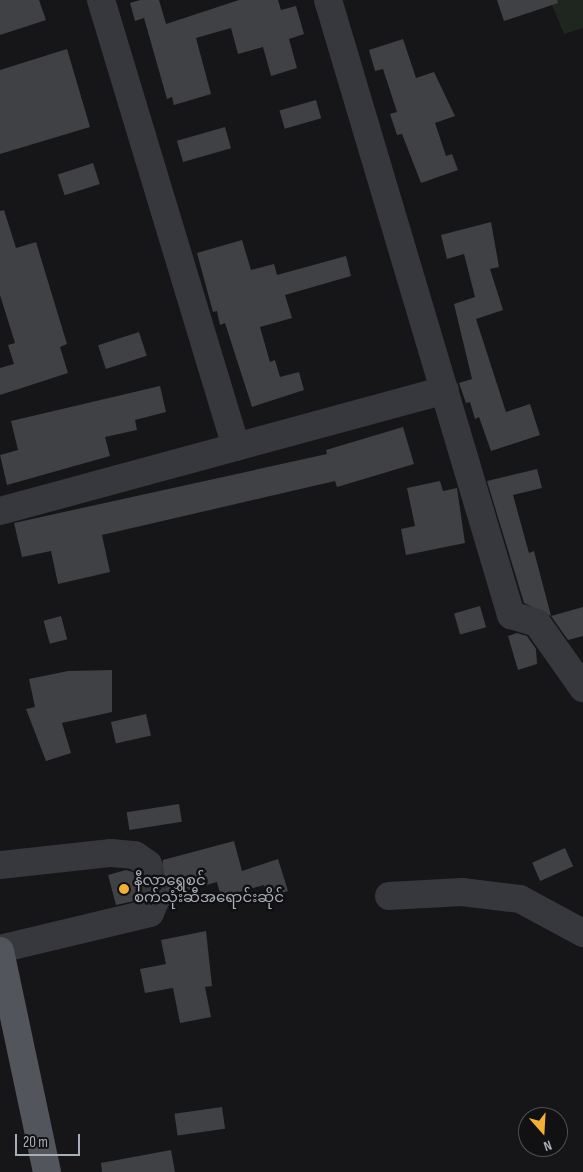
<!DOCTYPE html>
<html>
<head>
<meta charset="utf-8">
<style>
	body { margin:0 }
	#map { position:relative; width:583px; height:1172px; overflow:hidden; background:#161618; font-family:"Sofia Sans Condensed","Noto Sans Myanmar",sans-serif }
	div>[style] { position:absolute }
	.green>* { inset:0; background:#1e261f }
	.building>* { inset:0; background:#404145; transform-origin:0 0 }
	.minor-tunnel>* { height:28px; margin-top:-14px; transform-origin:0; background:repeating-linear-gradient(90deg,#333438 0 28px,transparent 0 42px) }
	.minor>* { height:28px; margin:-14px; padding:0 14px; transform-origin:14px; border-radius:14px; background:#37383d }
	.major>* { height:28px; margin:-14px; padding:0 14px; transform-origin:14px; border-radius:14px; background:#53555c }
	.dots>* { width:14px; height:14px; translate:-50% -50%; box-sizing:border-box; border:2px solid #111113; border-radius:50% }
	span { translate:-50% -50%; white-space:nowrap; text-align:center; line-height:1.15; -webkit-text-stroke:5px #111113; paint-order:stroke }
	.poi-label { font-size:15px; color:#a8adb8 }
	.left { translate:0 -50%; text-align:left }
	.north { position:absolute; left:518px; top:1107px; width:50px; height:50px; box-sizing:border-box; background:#111113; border:1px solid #4d4f55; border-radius:50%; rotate:161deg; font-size:14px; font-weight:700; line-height:20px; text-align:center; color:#a8adb8 }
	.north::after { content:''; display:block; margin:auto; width:18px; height:22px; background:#f2b134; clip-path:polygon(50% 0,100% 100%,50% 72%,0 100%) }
	.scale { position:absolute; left:15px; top:1134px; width:65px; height:22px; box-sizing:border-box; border:2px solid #a8adb8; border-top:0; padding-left:6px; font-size:15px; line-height:18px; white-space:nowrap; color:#a8adb8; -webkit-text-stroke:4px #111113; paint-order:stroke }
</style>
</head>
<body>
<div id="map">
	<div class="green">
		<div style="clip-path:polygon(550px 0,583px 0,583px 28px,564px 34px)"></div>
	</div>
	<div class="building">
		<div style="clip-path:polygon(0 0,39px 0,46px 20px,0 35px)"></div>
		<div style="clip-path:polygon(140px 0,159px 0,166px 24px,239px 0,278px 0,281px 10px,296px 6px,304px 34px,289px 39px,297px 68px,271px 76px,263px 47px,238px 54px,231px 28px,196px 38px,211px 94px,174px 105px,172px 97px,167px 99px,144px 18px,135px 21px,130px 3px)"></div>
		<div style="clip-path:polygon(497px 0,557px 0,558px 3px,504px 21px)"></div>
		<div style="clip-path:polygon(403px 39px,416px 78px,434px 72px,455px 116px,435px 123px,446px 156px,452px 154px,458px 170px,421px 183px,402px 134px,397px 135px,390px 114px,397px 112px,383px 69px,375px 71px,369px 50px)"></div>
		<div style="clip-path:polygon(67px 49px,90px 127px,0 154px,0 70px)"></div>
		<div style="left:316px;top:100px;width:19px;height:38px;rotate:74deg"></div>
		<div style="left:225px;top:127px;width:22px;height:50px;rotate:74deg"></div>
		<div style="left:93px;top:163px;width:22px;height:37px;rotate:72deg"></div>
		<div style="clip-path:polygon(4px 210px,16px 248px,36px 242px,67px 344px,60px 347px,68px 373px,0 395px,0 368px,14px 364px,8px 345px,15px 343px,0 295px,0 211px)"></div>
		<div style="clip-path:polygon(491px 222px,499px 267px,490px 269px,503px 310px,476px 319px,506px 412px,530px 404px,540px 435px,491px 451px,479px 417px,475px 419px,470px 402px,466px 403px,459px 383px,472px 379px,454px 304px,475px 297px,464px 254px,447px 259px,441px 235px)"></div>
		<div style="clip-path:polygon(242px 240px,251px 270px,274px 264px,277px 275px,346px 256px,351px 276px,285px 295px,292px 318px,260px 327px,270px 362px,275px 360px,280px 377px,299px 372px,304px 390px,252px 407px,225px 323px,220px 325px,217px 311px,213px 312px,197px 253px)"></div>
		<div style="left:139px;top:332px;width:25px;height:43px;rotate:72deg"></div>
		<div style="clip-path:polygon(160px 386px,166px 412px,135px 420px,137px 430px,105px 437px,110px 456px,7px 485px,0 455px,18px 450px,11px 421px)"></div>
		<div style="clip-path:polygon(403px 427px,414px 464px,337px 487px,335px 481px,102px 535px,110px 572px,58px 584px,51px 551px,22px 557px,14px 523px,327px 454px,326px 450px)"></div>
		<div style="clip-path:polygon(537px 469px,542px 488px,513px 495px,529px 553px,534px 551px,551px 616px,524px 603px,487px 481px)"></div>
		<div style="clip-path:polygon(440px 481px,443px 491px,457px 488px,465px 543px,406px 555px,401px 529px,415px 526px,407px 488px)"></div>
		<div style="left:480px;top:606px;width:22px;height:27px;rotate:74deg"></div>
		<div style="clip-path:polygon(583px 607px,583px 636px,568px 640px,551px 616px)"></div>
		<div style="left:61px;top:616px;width:24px;height:18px;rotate:75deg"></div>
		<div style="clip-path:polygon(517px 633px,527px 636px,536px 649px,537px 664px,518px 670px,508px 636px)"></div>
		<div style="clip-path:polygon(112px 670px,112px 712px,62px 723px,71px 753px,46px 761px,26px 709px,35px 707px,29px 679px,68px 671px)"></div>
		<div style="left:146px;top:714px;width:22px;height:36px;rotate:77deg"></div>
		<div style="left:179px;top:804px;width:18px;height:53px;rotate:81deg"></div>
		<div style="clip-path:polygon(234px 841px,242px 871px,278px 859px,288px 891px,268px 897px,264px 885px,221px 897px,217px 882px,171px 895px,155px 883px,146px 887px,139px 900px,116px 905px,108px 875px,126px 870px,154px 878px,161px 872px,163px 860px)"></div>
		<div style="left:565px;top:848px;width:20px;height:36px;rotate:66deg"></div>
		<div style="clip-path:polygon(206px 931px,212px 986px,205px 987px,211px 1017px,180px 1023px,173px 988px,145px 993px,140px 969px,166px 964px,161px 940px)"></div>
		<div style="left:222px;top:1107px;width:22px;height:48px;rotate:82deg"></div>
		<div style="clip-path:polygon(171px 1150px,175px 1172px,102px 1172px,101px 1163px)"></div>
	</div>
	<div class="minor-tunnel">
		<div style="left:148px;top:864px;width:36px;rotate:77deg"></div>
	</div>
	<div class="minor">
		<div style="left:101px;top:0;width:467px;rotate:73.2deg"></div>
		<div style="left:328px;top:0;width:642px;rotate:73.43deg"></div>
		<div style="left:511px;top:615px;width:27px;rotate:17deg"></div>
		<div style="left:537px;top:623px;width:80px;rotate:54.7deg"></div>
		<div style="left:0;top:511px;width:461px;rotate:-15.2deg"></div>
		<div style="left:0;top:865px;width:112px;rotate:-6.2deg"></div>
		<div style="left:111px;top:853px;width:24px;rotate:5deg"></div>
		<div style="left:135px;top:855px;width:16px;rotate:35deg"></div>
		<div style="left:389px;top:896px;width:73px;rotate:-3.1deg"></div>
		<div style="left:462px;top:892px;width:58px;rotate:6.9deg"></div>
		<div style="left:520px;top:899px;width:72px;rotate:28.4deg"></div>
		<div style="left:0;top:949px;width:154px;rotate:-13.5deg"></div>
		<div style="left:150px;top:913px;width:15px;rotate:-67deg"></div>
	</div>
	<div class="major">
		<div style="left:0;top:951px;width:226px;rotate:78deg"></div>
	</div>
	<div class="dots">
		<div style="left:124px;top:889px;background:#f2b134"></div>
	</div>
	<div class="poi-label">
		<span class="left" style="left:134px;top:889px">နီလာရွှေစင်<br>စက်သုံးဆီအရောင်းဆိုင်</span>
	</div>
	<div class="north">N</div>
	<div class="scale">20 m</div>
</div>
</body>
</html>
